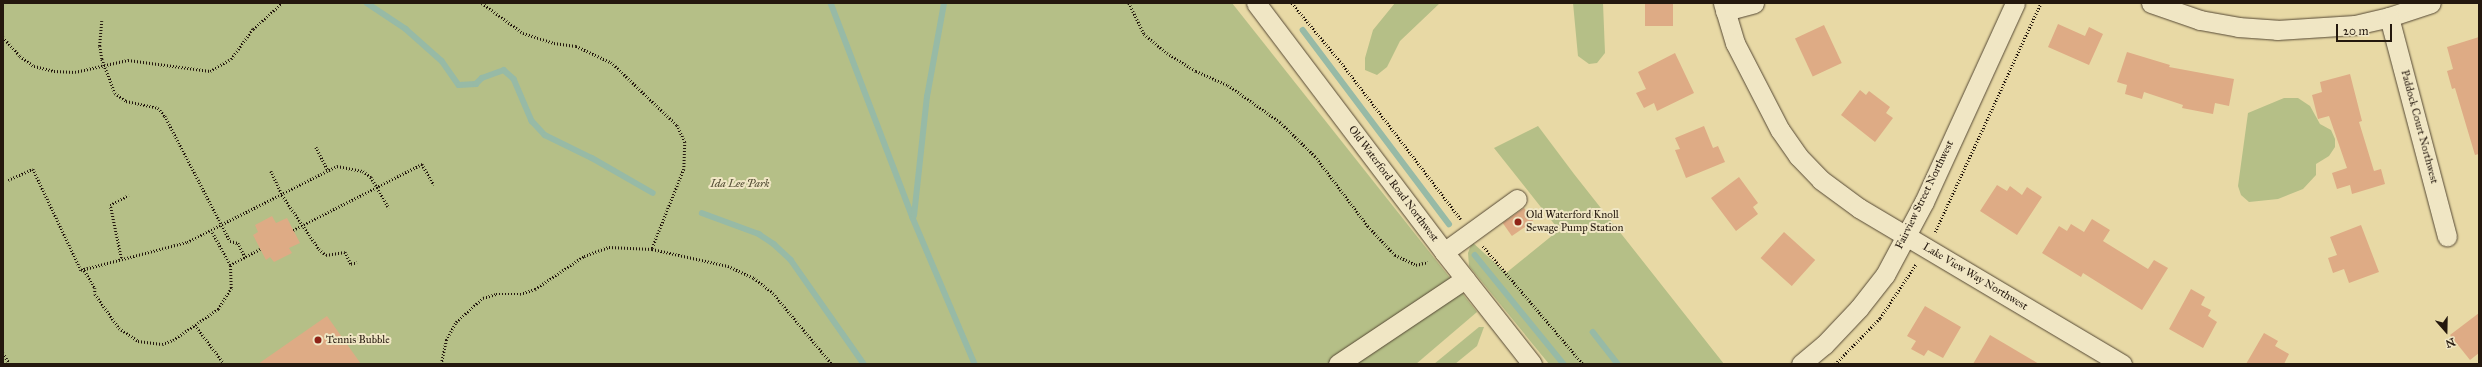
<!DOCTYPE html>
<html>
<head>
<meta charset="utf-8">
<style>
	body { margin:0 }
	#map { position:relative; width:2482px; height:367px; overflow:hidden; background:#e8d9a5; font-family:"IM FELL Great Primer",serif }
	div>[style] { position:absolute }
	.green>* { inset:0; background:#b5bf87 }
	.stream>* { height:5.5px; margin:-2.75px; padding:0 2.75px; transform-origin:2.75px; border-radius:2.75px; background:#97baa6 }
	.building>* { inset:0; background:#deab85; transform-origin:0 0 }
	.path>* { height:2.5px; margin-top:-1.25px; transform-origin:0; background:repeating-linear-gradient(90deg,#24180e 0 1px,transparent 0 3px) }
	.roads { filter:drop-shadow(0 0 1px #554834) drop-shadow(0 0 1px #554834) }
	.minor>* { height:19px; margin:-9.5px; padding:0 9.5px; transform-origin:9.5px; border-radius:9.5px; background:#f0e6c4 }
	.dots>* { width:11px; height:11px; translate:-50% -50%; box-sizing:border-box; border:2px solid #f0e6c4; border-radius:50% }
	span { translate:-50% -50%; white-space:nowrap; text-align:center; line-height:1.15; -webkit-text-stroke:4px #f0e6c4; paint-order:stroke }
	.street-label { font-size:11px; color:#24180e }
	.park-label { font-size:11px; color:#504a32; font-style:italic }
	.poi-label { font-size:11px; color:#24180e }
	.left { translate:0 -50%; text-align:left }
	.frame { position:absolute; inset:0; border:4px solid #24180e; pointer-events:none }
	.north { position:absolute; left:2426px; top:311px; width:40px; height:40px; -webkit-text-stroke:3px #f0e6c4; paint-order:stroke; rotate:160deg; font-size:11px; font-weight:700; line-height:16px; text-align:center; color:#24180e }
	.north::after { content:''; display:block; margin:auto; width:14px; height:18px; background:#24180e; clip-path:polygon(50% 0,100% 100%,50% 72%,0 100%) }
	.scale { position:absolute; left:2336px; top:24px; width:56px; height:18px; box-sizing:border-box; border:2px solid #24180e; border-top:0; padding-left:5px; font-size:12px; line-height:14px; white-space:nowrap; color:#24180e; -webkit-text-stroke:3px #f0e6c4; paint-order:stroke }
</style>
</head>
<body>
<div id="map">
	<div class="green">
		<div style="clip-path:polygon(3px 3px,1232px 3px,1477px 312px,1416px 364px,3px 364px)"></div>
		<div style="clip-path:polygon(1395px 3px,1440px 3px,1400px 41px,1387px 67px,1377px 75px,1365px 70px,1365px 58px,1373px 30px)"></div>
		<div style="clip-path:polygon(1573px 3px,1603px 3px,1605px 53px,1597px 63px,1589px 64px,1578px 56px)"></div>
		<div style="clip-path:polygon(2284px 98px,2298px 98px,2310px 106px,2320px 124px,2331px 130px,2335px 139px,2335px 147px,2329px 156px,2316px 164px,2316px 175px,2303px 189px,2278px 199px,2249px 202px,2241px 195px,2238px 186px,2248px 113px)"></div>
		<div style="clip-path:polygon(1538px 126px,1574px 174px,1724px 364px,1549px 364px,1469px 266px,1468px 253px,1472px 242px,1506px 273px,1559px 230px,1494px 148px)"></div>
		<div style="clip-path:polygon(1479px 327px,1484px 327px,1477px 346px,1455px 364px,1434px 364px)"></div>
	</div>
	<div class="stream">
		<div style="left:367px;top:3px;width:47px;rotate:33.7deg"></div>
		<div style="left:406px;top:29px;width:48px;rotate:41.6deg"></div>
		<div style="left:442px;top:61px;width:29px;rotate:55deg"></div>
		<div style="left:459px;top:85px;width:17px;rotate:-3deg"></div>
		<div style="left:476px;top:84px;width:8px;rotate:-45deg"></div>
		<div style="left:482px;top:78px;width:23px;rotate:-20deg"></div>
		<div style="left:504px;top:70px;width:13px;rotate:42deg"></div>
		<div style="left:514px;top:79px;width:46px;rotate:66.8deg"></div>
		<div style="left:532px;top:121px;width:19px;rotate:47deg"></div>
		<div style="left:545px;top:135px;width:52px;rotate:26.1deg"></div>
		<div style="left:592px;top:158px;width:70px;rotate:29.8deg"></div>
		<div style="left:831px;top:3px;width:230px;rotate:69.1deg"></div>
		<div style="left:913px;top:218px;width:159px;rotate:67deg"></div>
		<div style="left:1303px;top:30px;width:243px;rotate:53deg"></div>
		<div style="left:702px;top:213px;width:61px;rotate:20.2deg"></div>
		<div style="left:759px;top:234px;width:18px;rotate:34deg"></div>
		<div style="left:774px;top:244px;width:23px;rotate:43deg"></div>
		<div style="left:791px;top:260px;width:127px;rotate:54.9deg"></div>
		<div style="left:914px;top:216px;width:120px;rotate:-83.8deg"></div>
		<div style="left:927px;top:97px;width:96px;rotate:-79.7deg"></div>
		<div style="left:1475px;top:255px;width:141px;rotate:50.8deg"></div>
		<div style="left:1593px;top:332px;width:41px;rotate:52deg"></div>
	</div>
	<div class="building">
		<div style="left:1645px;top:3px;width:28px;height:23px"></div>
		<div style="clip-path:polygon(2058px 24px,2085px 36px,2089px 27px,2103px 34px,2089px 65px,2048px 47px)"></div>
		<div style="left:1824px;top:25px;width:42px;height:32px;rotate:65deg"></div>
		<div style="clip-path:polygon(2479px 37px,2479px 154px,2475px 155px,2455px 88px,2452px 89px,2447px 71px,2453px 69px,2447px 47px)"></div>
		<div style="clip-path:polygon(2127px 52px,2170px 65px,2169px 67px,2234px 79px,2229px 106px,2215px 103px,2213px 114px,2182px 108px,2183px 105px,2144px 92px,2142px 99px,2125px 94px,2127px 85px,2117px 82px)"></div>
		<div style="clip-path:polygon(1675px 53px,1694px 93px,1657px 111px,1654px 103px,1644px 108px,1636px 93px,1646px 89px,1638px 72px)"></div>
		<div style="clip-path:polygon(2350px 74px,2362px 121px,2359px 122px,2374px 171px,2381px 169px,2385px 184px,2352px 194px,2350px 185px,2337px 189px,2332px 173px,2347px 168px,2329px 116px,2318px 119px,2312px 95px,2322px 92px,2320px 82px)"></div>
		<div style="clip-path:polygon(1860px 90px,1866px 95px,1869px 91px,1890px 107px,1886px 113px,1893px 118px,1875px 142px,1841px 115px)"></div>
		<div style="clip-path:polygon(1704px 126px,1713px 148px,1718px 146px,1725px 162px,1686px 178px,1675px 150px,1680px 149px,1675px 138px)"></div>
		<div style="clip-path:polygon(1739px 177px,1758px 203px,1753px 207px,1758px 214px,1736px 231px,1711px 198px)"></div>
		<div style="clip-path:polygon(1997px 185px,2007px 191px,2010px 186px,2022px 195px,2027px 187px,2042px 197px,2017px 235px,1980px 211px)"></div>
		<div style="left:1524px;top:208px;width:16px;height:26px;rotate:55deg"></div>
		<div style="clip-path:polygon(272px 216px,276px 223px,287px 218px,300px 243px,289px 248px,292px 253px,274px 262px,270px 257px,266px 260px,253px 235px,258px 232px,255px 225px)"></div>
		<div style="clip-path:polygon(2092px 219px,2110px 230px,2103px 241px,2148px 269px,2154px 260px,2168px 268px,2142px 310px,2083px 273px,2081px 277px,2042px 253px,2059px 226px,2067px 231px,2071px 224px,2084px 232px)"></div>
		<div style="clip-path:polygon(2361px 225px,2379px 272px,2349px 283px,2344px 269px,2333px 273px,2328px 258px,2337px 255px,2330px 237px)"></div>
		<div style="left:1784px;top:232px;width:42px;height:35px;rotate:42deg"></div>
		<div style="clip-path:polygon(2191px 289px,2205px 297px,2201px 305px,2211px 310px,2208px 316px,2217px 322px,2203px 348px,2169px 329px)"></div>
		<div style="clip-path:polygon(1925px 306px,1961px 327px,1943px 358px,1928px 350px,1924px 356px,1911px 349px,1916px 341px,1907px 336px)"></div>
		<div style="clip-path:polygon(2479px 313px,2479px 353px,2470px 360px,2450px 335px)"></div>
		<div style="clip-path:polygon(327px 316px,361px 364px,258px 364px)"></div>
		<div style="clip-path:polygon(2264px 333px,2278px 341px,2275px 346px,2289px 354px,2284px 364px,2246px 364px)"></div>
		<div style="clip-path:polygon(1990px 335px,2039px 364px,1973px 364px)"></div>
	</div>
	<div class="path">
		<div style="left:482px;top:3px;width:51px;rotate:36.2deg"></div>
		<div style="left:523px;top:33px;width:33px;rotate:18deg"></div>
		<div style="left:554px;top:43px;width:22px;rotate:8deg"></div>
		<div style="left:576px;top:46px;width:38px;rotate:25deg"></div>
		<div style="left:611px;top:62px;width:91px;rotate:43.7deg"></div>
		<div style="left:677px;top:125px;width:19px;rotate:65deg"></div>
		<div style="left:685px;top:142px;width:27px;rotate:92deg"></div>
		<div style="left:684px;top:169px;width:86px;rotate:111.8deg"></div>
		<div style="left:1129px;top:3px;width:34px;rotate:64deg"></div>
		<div style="left:1144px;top:34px;width:30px;rotate:40deg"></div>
		<div style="left:1167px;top:53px;width:34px;rotate:32deg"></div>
		<div style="left:1196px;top:71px;width:35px;rotate:24deg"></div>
		<div style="left:1228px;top:85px;width:64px;rotate:35.4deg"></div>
		<div style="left:1280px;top:122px;width:49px;rotate:44.2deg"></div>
		<div style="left:1315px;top:156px;width:88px;rotate:52.9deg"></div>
		<div style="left:1368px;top:226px;width:40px;rotate:47deg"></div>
		<div style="left:1395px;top:255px;width:23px;rotate:25deg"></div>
		<div style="left:1416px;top:265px;width:12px;rotate:-14deg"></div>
		<div style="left:1292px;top:3px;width:75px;rotate:50.4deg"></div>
		<div style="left:1340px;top:61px;width:199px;rotate:52.6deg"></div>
		<div style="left:102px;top:21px;width:25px;rotate:95deg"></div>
		<div style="left:100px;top:46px;width:13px;rotate:81deg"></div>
		<div style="left:102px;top:59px;width:36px;rotate:69deg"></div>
		<div style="left:115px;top:93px;width:14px;rotate:36deg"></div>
		<div style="left:126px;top:101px;width:33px;rotate:12deg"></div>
		<div style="left:158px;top:108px;width:11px;rotate:49deg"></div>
		<div style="left:165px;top:116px;width:141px;rotate:62.5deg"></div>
		<div style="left:230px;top:241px;width:8px;rotate:14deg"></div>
		<div style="left:238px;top:243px;width:16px;rotate:63deg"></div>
		<div style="left:3px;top:37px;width:25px;rotate:48deg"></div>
		<div style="left:20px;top:56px;width:17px;rotate:36deg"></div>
		<div style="left:34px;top:66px;width:21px;rotate:14deg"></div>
		<div style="left:54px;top:71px;width:21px;rotate:3deg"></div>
		<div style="left:75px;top:72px;width:54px;rotate:-12.8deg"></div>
		<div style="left:128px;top:60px;width:83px;rotate:7.6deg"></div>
		<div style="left:210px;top:71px;width:24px;rotate:-30deg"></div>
		<div style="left:231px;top:59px;width:37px;rotate:-54deg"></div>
		<div style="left:253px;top:29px;width:39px;rotate:-42deg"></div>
		<div style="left:316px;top:147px;width:27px;rotate:63deg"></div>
		<div style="left:271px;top:171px;width:26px;rotate:65deg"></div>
		<div style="left:282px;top:195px;width:65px;rotate:55.6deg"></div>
		<div style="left:319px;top:249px;width:9px;rotate:41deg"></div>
		<div style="left:326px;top:255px;width:19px;rotate:-9deg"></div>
		<div style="left:345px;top:252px;width:13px;rotate:63deg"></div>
		<div style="left:351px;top:264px;width:6px;rotate:-18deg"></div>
		<div style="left:8px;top:180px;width:27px;rotate:-24deg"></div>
		<div style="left:33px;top:169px;width:112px;rotate:64.6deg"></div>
		<div style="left:81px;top:270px;width:110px;rotate:-14.8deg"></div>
		<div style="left:187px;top:242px;width:168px;rotate:-26.9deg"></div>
		<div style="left:337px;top:166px;width:26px;rotate:11deg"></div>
		<div style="left:363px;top:171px;width:10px;rotate:37deg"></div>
		<div style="left:371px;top:177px;width:36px;rotate:60deg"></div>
		<div style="left:293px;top:230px;width:145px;rotate:-27.1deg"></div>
		<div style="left:422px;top:164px;width:24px;rotate:60deg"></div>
		<div style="left:1935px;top:232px;width:252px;rotate:-65.2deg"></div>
		<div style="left:1483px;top:246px;width:155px;rotate:49.7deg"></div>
		<div style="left:121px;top:258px;width:54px;rotate:-101.7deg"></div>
		<div style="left:110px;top:205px;width:21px;rotate:-28deg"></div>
		<div style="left:230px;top:265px;width:34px;rotate:-28deg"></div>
		<div style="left:83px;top:268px;width:23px;rotate:59deg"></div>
		<div style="left:95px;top:288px;width:6px;rotate:90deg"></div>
		<div style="left:95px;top:294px;width:42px;rotate:54.8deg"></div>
		<div style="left:119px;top:328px;width:23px;rotate:34deg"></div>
		<div style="left:138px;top:341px;width:24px;rotate:7deg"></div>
		<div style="left:162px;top:344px;width:12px;rotate:-20deg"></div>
		<div style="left:173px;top:340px;width:55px;rotate:-34.6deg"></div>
		<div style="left:218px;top:309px;width:25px;rotate:-58deg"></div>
		<div style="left:231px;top:288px;width:23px;rotate:-92deg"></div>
		<div style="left:230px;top:265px;width:39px;rotate:-119deg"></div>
		<div style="left:195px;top:325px;width:46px;rotate:52.9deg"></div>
		<div style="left:3px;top:353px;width:13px;rotate:58deg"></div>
		<div style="left:441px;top:364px;width:25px;rotate:-78deg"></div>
		<div style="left:446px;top:340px;width:21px;rotate:-61deg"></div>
		<div style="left:456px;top:322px;width:36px;rotate:-42deg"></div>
		<div style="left:483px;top:298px;width:14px;rotate:-17deg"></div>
		<div style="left:496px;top:294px;width:24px"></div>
		<div style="left:520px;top:294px;width:16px;rotate:-18deg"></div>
		<div style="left:535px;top:289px;width:59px;rotate:-34deg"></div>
		<div style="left:584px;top:256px;width:27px;rotate:-20deg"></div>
		<div style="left:609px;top:247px;width:43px;rotate:2.7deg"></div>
		<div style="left:652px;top:249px;width:78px;rotate:12.6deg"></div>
		<div style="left:728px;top:266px;width:29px;rotate:25deg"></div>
		<div style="left:754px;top:278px;width:24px;rotate:38deg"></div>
		<div style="left:773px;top:293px;width:92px;rotate:50.3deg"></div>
		<div style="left:1835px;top:364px;width:64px;rotate:-45.6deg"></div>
		<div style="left:1880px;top:318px;width:65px;rotate:-56.3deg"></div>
	</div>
	<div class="roads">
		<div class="minor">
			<div style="left:1256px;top:3px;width:312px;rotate:52.9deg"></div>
			<div style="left:1444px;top:252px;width:142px;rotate:51.8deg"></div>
			<div style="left:1723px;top:3px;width:42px;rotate:73.3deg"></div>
			<div style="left:1735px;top:43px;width:98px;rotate:62.7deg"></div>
			<div style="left:1780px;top:130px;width:32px;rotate:55deg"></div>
			<div style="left:1798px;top:156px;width:33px;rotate:46deg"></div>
			<div style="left:1821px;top:180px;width:47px;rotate:36.4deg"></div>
			<div style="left:1859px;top:208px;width:306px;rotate:30.7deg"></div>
			<div style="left:2151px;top:3px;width:52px;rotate:19.1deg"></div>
			<div style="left:2200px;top:20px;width:39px;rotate:10deg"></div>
			<div style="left:2238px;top:27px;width:39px;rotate:4deg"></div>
			<div style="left:2277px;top:30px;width:78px;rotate:-3.7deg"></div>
			<div style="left:2355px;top:25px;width:35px;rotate:-13deg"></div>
			<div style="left:2389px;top:17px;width:44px;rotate:-18.4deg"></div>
			<div style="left:1725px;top:11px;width:30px;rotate:-15deg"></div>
			<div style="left:2389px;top:17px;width:227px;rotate:75.2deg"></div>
			<div style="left:1444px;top:252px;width:90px;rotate:-36deg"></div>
			<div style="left:1338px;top:364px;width:153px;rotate:-33.8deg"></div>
			<div style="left:1801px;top:364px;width:30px;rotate:-40deg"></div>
			<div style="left:1824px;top:345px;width:51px;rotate:-46.6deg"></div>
			<div style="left:1859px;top:308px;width:42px;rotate:-51.8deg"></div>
			<div style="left:1885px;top:275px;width:83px;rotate:-61.9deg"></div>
			<div style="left:1924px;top:202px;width:219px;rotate:-65.4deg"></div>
		</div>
	</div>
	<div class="dots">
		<div style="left:1518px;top:222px;background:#8f2418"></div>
		<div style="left:318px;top:340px;background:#8f2418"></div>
	</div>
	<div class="street-label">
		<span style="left:2419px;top:127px;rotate:75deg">Paddock Court Northwest</span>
		<span style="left:1393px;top:184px;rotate:53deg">Old Waterford Road Northwest</span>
		<span style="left:1925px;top:195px;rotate:-64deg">Fairview Street Northwest</span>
		<span style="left:1975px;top:277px;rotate:31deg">Lake View Way Northwest</span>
	</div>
	<div class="park-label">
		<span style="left:740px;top:184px">Ida Lee Park</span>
	</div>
	<div class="poi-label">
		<span class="left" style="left:1526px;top:222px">Old Waterford Knoll<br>Sewage Pump Station</span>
		<span class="left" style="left:326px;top:340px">Tennis Bubble</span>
	</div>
	<div class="frame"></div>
	<div class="north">N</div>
	<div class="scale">20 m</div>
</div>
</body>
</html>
